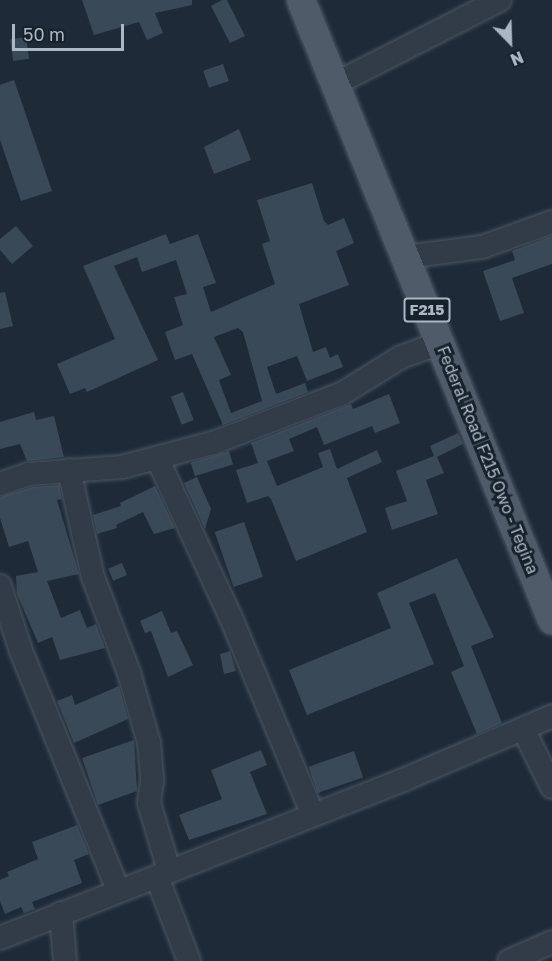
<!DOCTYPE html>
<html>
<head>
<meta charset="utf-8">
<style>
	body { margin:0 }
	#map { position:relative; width:552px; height:961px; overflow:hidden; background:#1e2a38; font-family:"Golos Text",sans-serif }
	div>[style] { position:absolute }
	.building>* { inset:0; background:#394958; transform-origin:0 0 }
	.roads { filter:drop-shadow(0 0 2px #4c5763) drop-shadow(0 0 2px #4c5763) }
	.minor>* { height:22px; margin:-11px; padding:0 11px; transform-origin:11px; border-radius:11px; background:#313c48 }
	.major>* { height:28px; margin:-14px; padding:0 14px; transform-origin:14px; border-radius:14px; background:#4f5b69 }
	span { translate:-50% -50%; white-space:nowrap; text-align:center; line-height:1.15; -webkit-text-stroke:6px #17212c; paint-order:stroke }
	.shield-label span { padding:2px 4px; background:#17212c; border:2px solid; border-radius:4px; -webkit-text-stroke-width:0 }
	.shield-label { font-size:15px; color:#abb7c5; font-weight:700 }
	.street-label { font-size:16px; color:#abb7c5 }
	.north { position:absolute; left:480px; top:12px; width:60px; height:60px; -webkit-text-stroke:4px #17212c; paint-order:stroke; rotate:157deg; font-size:16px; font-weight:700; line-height:24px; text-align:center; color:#abb7c5 }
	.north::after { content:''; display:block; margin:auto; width:21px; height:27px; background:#abb7c5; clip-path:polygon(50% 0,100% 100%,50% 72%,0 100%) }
	.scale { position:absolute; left:12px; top:24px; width:112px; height:27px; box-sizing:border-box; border:3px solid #abb7c5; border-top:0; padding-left:8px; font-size:18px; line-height:21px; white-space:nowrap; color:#abb7c5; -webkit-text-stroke:4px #17212c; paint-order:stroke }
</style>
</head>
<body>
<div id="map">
	<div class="building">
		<div style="clip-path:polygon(82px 0,192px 0,192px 5px,155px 13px,163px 33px,147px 40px,139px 22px,94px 35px)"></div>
		<div style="clip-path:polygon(222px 0,227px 0,245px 36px,230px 43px,211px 6px)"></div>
		<div style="left:26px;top:37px;width:22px;height:16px;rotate:82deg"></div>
		<div style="left:223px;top:64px;width:18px;height:21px;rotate:71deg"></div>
		<div style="clip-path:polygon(14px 80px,52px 191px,21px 201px,0 140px,0 85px)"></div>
		<div style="clip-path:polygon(239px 129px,251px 160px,214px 174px,204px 147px)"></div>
		<div style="clip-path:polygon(evenodd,312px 183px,324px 221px,328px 225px,344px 218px,354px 243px,336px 251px,349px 285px,299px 304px,313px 352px,326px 347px,330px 358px,338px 354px,343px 367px,307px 381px,297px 356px,267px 367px,276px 394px,305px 383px,308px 392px,223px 425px,192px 354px,175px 360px,165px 332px,183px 325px,174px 297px,187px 294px,176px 260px,142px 272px,137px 257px,114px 266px,158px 360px,87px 392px,85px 388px,70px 394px,57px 364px,115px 339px,83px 266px,166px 234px,170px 244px,198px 234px,216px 283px,203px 287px,211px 312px,275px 284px,262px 244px,270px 241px,257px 200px,312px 183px,238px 328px,243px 332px,262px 401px,231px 413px,219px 380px,231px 375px,214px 337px,238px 328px)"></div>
		<div style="clip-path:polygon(16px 226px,33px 246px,12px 264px,0 250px,0 239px)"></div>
		<div style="clip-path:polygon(552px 236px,552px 264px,512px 278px,524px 313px,500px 321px,483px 271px,515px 260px,512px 251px)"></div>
		<div style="clip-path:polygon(5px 292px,13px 326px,0 329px,0 293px)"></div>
		<div style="left:183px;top:392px;width:30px;height:13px;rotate:69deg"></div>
		<div style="clip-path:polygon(389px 394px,400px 423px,375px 433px,372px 426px,324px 445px,317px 427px,289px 439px,294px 451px,267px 461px,277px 486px,323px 467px,318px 453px,330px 449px,337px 469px,377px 450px,382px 462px,347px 478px,367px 532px,296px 561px,271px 499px,268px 496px,247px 503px,236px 470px,258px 463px,251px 443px,351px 404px,353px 409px)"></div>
		<div style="clip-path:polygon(34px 412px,36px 420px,54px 416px,64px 457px,27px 461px,20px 444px,0 449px,0 422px)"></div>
		<div style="clip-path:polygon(458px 433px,463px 444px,437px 457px,444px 473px,426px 480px,438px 514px,392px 530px,385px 508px,407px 501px,396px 471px,434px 456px,430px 446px)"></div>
		<div style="left:229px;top:451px;width:14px;height:40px;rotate:73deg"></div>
		<div style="clip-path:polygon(197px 477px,211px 509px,205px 529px,184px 483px)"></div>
		<div style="clip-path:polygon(59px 485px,62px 499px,57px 500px,79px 574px,47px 581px,61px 618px,80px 610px,87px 628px,96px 624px,105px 648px,60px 660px,52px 637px,38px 643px,17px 594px,16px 576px,38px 572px,28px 541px,9px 547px,0 518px,0 497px,32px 487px)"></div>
		<div style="clip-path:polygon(155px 486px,175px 528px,154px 534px,143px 512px,116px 525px,117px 528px,97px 534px,93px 515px,121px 506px,120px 503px)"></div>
		<div style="left:244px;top:522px;width:58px;height:31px;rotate:71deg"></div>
		<div style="clip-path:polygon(457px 558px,494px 637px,471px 646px,502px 723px,477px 734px,451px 672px,464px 666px,435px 593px,409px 603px,434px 664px,307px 715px,289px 670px,391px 628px,377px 593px)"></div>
		<div style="left:122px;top:563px;width:13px;height:15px;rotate:67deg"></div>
		<div style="clip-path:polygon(162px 611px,171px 633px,177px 631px,193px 665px,168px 677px,151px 631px,145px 633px,140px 621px)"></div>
		<div style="clip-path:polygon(230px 651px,236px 671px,224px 674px,220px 654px)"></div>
		<div style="clip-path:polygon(119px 686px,128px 719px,74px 743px,57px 701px,72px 695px,75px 705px)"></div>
		<div style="clip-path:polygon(134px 740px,137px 791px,98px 805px,82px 758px)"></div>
		<div style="clip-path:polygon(261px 750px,267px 765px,250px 772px,267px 814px,189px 840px,179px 815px,222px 799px,211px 770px)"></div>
		<div style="left:354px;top:751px;width:28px;height:48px;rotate:71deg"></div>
		<div style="clip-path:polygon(77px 825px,89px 854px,74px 860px,82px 883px,32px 902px,35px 909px,24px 913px,21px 907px,5px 914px,0 901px,0 880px,9px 876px,7px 872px,38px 859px,32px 842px)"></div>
	</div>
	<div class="roads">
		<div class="minor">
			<div style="left:335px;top:84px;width:185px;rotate:-27deg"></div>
			<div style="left:406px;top:257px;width:77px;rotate:-7.5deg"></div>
			<div style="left:482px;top:247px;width:74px;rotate:-19.7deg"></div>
			<div style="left:158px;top:460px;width:174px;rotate:65.2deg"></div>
			<div style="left:231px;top:618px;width:213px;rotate:67.4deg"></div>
			<div style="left:69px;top:470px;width:110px;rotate:77.4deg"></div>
			<div style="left:93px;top:577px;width:103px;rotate:69.4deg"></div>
			<div style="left:129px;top:673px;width:73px;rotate:74.1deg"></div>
			<div style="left:149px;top:743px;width:38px;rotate:85deg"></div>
			<div style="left:152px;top:781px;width:22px;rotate:98deg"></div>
			<div style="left:149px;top:803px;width:70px;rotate:73.4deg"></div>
			<div style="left:0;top:484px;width:31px;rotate:-19deg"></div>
			<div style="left:29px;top:474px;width:93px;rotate:-4.3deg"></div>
			<div style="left:122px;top:467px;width:94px;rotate:-14.8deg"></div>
			<div style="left:213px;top:443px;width:139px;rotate:-21deg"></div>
			<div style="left:343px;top:393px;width:68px;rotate:-31.8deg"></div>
			<div style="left:401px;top:357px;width:41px;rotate:-19.7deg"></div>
			<div style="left:0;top:586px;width:68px;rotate:72.1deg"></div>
			<div style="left:21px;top:651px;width:258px;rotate:67.9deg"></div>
			<div style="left:523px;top:729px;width:65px;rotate:63.4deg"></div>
			<div style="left:157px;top:877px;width:90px;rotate:69.1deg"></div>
			<div style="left:61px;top:913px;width:48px;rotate:85.2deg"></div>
			<div style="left:0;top:938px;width:433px;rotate:-21.4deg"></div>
			<div style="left:403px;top:780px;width:162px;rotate:-23.2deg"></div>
			<div style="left:509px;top:961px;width:47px;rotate:-23.8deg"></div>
		</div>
		<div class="major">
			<div style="left:301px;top:0;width:669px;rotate:67.96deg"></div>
		</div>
	</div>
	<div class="shield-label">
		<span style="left:427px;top:310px">F215</span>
	</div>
	<div class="street-label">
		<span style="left:488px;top:460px;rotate:68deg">Federal Road F215 Owo - Tegina</span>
	</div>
	<div class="north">N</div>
	<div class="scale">50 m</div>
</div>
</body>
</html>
